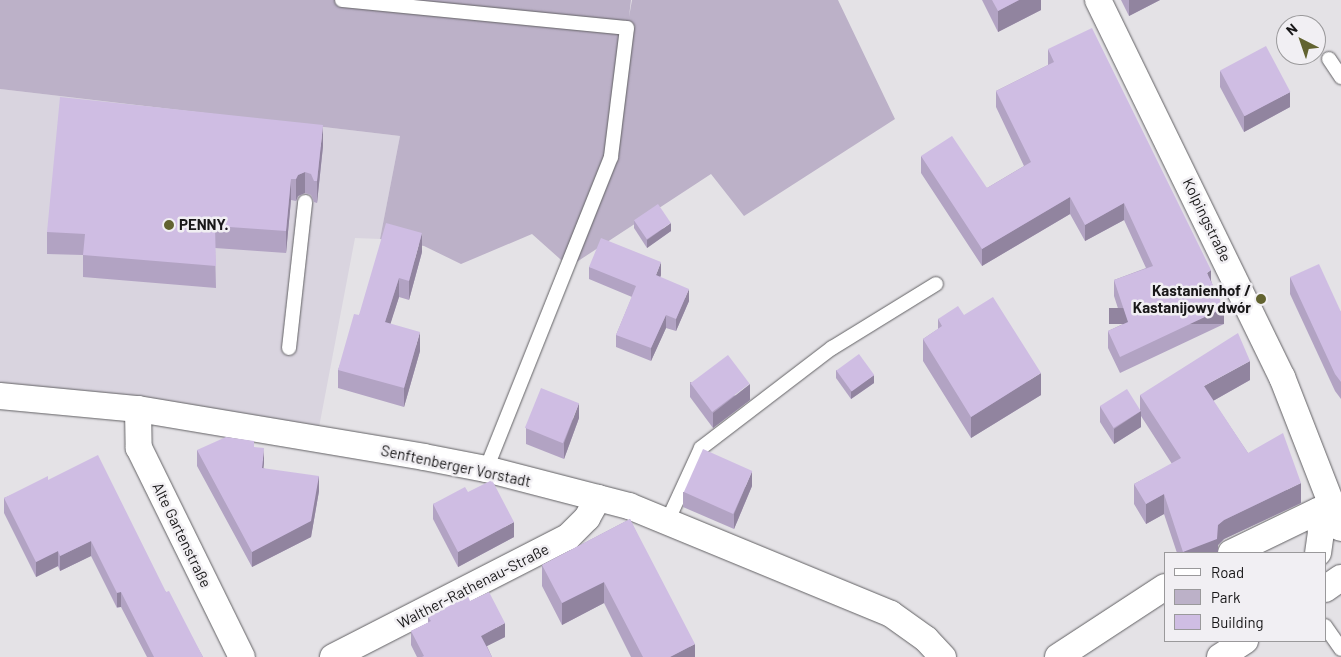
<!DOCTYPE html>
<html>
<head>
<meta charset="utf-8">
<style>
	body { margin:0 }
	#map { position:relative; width:1341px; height:657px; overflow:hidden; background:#e4e2e6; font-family:Barlow,sans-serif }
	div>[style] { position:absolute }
	.built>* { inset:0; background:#d9d4df }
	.green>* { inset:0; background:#bcb1c8 }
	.roads { filter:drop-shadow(0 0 1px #626164) drop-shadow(0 0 1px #626164) }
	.lane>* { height:14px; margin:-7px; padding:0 7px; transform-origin:7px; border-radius:7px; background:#fff }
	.street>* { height:26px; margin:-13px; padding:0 13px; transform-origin:13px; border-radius:13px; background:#fff }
	.wall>* { inset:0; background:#b2a3c3 }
	.shaded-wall>* { inset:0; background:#91849f; transform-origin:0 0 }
	.building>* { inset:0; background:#cfbde3; transform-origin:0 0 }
	.dots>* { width:14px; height:14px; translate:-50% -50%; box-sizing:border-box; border:2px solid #f1eff3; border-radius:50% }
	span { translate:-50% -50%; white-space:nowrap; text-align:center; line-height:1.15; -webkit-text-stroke:5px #f1eff3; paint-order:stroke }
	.street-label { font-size:15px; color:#181718 }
	.poi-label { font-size:15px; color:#181718; font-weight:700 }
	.left { translate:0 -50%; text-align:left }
	.right { translate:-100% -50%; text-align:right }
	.legend { position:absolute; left:1164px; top:552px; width:162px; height:90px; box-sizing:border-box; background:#f1eff3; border:1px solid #9a999b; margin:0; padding:6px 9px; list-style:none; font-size:15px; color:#181718 }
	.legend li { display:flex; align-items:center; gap:10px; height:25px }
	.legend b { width:25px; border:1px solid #9a999b }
	.north { position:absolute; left:1276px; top:15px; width:50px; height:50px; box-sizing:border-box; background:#f1eff3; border:1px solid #9a999b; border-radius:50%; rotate:319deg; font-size:14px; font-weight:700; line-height:20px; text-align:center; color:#181718 }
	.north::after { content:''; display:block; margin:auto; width:18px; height:22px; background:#626330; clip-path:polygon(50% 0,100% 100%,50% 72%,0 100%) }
</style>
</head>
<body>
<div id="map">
	<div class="built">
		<div style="clip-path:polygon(0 89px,400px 136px,380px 239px,355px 238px,317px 438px,0 395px)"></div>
	</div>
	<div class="green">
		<div style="clip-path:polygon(0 0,631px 0,629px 17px,632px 0,838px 0,895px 119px,744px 216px,711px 174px,569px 267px,532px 234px,461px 264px,424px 246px,380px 239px,400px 136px,0 89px)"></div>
	</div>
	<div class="roads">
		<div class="lane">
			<div style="left:342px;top:0;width:286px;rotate:5.6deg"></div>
			<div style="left:627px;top:28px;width:130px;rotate:97.1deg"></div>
			<div style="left:611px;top:157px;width:336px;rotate:111.8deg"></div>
			<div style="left:1329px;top:59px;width:22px;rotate:56deg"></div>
			<div style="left:289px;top:348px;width:147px;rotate:-83.7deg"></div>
			<div style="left:667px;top:522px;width:81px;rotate:-65.3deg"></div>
			<div style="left:701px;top:448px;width:165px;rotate:-37.4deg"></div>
			<div style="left:832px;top:348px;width:122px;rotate:-31.6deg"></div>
			<div style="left:1325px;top:626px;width:28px;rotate:55deg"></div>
		</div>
		<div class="street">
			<div style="left:1098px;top:0;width:420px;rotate:64deg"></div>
			<div style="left:1282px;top:377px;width:162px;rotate:68.7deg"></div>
			<div style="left:0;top:396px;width:139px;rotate:5.4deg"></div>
			<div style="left:138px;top:409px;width:290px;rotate:9.5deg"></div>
			<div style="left:424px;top:457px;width:63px;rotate:11deg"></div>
			<div style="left:486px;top:469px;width:148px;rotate:14.5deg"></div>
			<div style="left:629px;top:506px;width:283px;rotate:22.4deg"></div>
			<div style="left:891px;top:614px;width:43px;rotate:35.5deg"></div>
			<div style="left:926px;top:639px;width:25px;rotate:47deg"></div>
			<div style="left:138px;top:409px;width:39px;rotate:89deg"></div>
			<div style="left:139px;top:448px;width:233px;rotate:63.8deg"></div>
			<div style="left:1231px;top:553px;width:97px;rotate:-25.8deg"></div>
			<div style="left:1318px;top:511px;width:21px;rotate:82deg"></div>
			<div style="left:1321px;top:532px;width:21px;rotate:98deg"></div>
			<div style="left:1325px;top:589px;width:19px;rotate:-35deg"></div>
			<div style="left:333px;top:657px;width:264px;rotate:-27.1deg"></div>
			<div style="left:568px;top:537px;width:27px;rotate:-45deg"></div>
			<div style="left:587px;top:518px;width:23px;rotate:-61deg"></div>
			<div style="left:1058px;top:657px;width:128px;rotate:-33.2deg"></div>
			<div style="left:1220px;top:657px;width:30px;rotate:-33deg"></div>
		</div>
	</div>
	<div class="wall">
		<div style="clip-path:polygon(982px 0,1041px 0,1041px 10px,998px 32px)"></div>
		<div style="clip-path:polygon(1121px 0,1160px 0,1129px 16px)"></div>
		<div style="clip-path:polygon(1048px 49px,1211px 280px,1224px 324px,1120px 373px,1108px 348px,1108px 331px,1123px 324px,1114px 296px,1114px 280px,1146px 268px,1124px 220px,1085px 241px,1070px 214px,982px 266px,921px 173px,921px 156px,987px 188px,1024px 166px,996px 107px,996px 91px,1048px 65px)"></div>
		<div style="clip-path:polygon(1220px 71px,1290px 107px,1244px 132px,1220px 87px)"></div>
		<div style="clip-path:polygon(323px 146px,317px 203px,314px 202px,311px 195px,305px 193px,298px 196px,296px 201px,291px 200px,286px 253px,215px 248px,216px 288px,83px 277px,83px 255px,47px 254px,47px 232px)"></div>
		<div style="clip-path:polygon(634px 220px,671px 231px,647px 248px,634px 228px)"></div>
		<div style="clip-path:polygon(422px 252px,409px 300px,399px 297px,390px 324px,420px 351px,404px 407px,338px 388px,338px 370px,359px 315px)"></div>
		<div style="clip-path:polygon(589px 267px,661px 275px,660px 277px,689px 301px,676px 331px,666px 328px,651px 361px,616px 347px,616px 335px,632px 297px,589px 279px)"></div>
		<div style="clip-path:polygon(1290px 277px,1341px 312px,1341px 399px,1335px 391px,1290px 294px)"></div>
		<div style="clip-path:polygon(964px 315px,1041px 395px,971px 438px,923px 361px,923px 339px,938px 329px,938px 319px)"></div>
		<div style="clip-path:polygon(836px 370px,874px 383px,851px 399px,836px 378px)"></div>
		<div style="clip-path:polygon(1250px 380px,1213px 401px,1248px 453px,1301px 503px,1224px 539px,1218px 545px,1218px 553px,1177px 553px,1164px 514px,1146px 524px,1134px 504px,1134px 484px,1172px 464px,1141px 416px,1141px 427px,1114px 444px,1100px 422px,1100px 406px,1140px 410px,1140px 395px)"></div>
		<div style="clip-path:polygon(690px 382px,750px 400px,713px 428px,690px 397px)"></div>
		<div style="clip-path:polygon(579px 418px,564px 459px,526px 444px,526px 428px)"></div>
		<div style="clip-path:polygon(254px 447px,264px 463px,263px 468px,319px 491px,311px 537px,252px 567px,197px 466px,197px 450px)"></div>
		<div style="clip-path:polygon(48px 480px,166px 592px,203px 657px,147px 657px,121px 607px,117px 608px,91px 556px,60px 571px,58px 566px,36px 577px,4px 513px,4px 498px)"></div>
		<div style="clip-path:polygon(752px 486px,734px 529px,683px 507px,683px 492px)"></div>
		<div style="clip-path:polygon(468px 492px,514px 537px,458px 567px,433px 519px,433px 504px)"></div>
		<div style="clip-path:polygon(630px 519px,695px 657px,631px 657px,604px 603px,562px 625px,542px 586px,542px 565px)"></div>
		<div style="clip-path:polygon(470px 601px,505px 637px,487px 646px,492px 657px,417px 657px,411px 645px,411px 631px,428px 623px,428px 617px)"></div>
	</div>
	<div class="shaded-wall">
		<div style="clip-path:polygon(1019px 0,1041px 0,1041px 10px,998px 32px,998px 11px)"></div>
		<div style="clip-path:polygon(1129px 0,1160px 0,1129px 16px)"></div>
		<div style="clip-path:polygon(1290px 92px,1290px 107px,1244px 132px,1244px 116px)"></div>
		<div style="clip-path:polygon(323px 125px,323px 146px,317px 203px,317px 181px)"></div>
		<div style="clip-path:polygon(305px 172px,305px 193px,298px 196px,296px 201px,296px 179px,298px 175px)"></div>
		<div style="clip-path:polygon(291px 179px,291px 200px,286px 253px,286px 231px)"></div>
		<div style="clip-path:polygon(1070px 197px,1070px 214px,982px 266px,982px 249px)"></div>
		<div style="clip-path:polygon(1124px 203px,1124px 220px,1085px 241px,1085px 225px)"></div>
		<div style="clip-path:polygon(671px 223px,671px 231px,647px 248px,647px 240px)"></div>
		<div style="clip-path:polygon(422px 233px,422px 252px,409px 300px,409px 281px)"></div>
		<div style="clip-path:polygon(661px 262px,661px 275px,656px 288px,656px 275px)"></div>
		<div style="clip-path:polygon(1211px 270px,1211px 287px,1207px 273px)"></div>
		<div style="clip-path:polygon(399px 278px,399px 297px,385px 341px,385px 322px)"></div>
		<div style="clip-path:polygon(689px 289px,689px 301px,676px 331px,676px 319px)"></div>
		<div style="left:1224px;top:308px;width:16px;height:115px;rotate:90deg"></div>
		<div style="clip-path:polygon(666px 315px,666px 328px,651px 361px,651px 348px)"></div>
		<div style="clip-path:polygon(420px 332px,420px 351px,404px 407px,404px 388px)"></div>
		<div style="clip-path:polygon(1250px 361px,1250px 380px,1204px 406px,1204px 386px)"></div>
		<div style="clip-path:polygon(1041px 373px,1041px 395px,971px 438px,971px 417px)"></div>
		<div style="clip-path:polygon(874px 375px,874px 383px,851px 399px,851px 391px)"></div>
		<div style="clip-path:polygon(750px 384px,750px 400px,713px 428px,713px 413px)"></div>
		<div style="clip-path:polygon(579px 403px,579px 418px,564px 459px,564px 443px)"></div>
		<div style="clip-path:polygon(1141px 411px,1141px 427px,1114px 444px,1114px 429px)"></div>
		<div style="clip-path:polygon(264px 448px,264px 463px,262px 484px,262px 468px)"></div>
		<div style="clip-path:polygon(752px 471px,752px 486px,734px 529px,734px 514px)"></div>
		<div style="clip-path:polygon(319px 476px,319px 491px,311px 537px,252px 567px,252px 552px)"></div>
		<div style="clip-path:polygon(1301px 483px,1301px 503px,1224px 539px,1218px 545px,1218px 553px,1183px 553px,1183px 552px,1224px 520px)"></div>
		<div style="clip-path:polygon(1164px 494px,1164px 514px,1146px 524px,1146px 504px)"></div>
		<div style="clip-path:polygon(514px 522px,514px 537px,458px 567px,458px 552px)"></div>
		<div style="clip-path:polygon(91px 541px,91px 556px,60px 571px,60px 556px)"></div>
		<div style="clip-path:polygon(58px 551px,58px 566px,36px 577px,36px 562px)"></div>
		<div style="clip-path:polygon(604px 582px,604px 603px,562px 625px,562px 603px)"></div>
		<div style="left:121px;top:592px;width:15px;height:4px;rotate:90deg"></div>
		<div style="clip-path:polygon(505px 623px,505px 637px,481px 649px,481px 636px)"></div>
		<div style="clip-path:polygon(695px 644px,695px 657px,670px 657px)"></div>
	</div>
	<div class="building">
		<div style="clip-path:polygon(992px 0,1019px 0,998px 11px)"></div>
		<div style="clip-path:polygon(1092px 28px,1211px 270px,1207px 273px,1224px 308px,1120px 357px,1108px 331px,1128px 322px,1114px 280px,1153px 266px,1124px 203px,1085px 225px,1070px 197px,982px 249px,921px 156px,952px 136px,987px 188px,1031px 162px,996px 91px,1054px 62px,1048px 49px)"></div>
		<div style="left:1266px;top:46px;width:52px;height:52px;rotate:62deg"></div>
		<div style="clip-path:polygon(60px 97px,323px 125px,317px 181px,314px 181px,311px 174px,305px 172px,298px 175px,296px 179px,291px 179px,286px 231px,215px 226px,216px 266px,83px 255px,85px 234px,47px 232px)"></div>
		<div style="left:658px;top:204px;width:23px;height:29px;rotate:56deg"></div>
		<div style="clip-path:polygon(386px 223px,422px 233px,409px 281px,399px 278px,385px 322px,420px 332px,404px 388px,338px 370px,354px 314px,359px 315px)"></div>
		<div style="clip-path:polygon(601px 238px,661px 262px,656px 275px,689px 289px,676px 319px,666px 315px,651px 348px,616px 335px,636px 286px,589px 267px)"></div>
		<div style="clip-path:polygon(1319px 264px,1341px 312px,1341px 382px,1335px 374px,1290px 277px)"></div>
		<div style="clip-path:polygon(993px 297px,1041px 373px,971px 417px,923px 339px,942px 326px,938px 319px,958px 306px,964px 315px)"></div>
		<div style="clip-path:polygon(1238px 333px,1250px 361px,1204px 386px,1248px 453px,1283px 433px,1301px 483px,1224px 520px,1218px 525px,1217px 539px,1183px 552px,1164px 494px,1146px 504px,1134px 484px,1181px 458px,1140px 395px)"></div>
		<div style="left:859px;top:354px;width:26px;height:28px;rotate:54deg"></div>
		<div style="left:728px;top:355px;width:36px;height:47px;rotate:53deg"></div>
		<div style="left:541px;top:388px;width:41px;height:43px;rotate:22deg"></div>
		<div style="left:1127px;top:389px;width:26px;height:32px;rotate:58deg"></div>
		<div style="clip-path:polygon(226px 437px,254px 441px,254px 447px,264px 448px,262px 468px,319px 476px,311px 521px,252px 552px,197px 450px)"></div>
		<div style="left:703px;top:449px;width:54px;height:47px;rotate:24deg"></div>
		<div style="clip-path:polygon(98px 455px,166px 592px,169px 591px,203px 657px,154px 657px,121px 592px,117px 593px,91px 541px,60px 556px,58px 551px,36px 562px,4px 498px,48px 476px,48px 480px)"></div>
		<div style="clip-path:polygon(492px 480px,514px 522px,458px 552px,433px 504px,465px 487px,468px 492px)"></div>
		<div style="clip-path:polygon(630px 519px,695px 644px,670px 657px,643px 657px,604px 582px,562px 603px,542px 565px)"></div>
		<div style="clip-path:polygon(489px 592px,505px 623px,481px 636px,492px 657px,422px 657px,424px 656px,411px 631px,431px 621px,428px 617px,468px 596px,470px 601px)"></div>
	</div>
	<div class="dots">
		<div style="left:169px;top:225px;background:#626330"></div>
		<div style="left:1261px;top:299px;background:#626330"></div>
	</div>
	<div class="street-label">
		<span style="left:1207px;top:220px;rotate:64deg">Kolpingstraße</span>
		<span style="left:456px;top:466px;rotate:12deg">Senftenberger Vorstadt</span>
		<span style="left:182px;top:535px;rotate:64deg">Alte Gartenstraße</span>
		<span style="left:473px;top:586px;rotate:-27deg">Walther-Rathenau-Straße</span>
	</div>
	<div class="poi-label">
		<span class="left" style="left:179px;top:225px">PENNY.</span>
		<span class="right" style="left:1251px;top:299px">Kastanienhof /<br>Kastanijowy dwór</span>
	</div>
	<ul class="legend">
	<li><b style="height:6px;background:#fff"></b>Road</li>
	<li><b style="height:14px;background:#bcb1c8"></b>Park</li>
	<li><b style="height:14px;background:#cfbde3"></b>Building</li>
	</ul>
	<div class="north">N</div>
</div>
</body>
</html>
